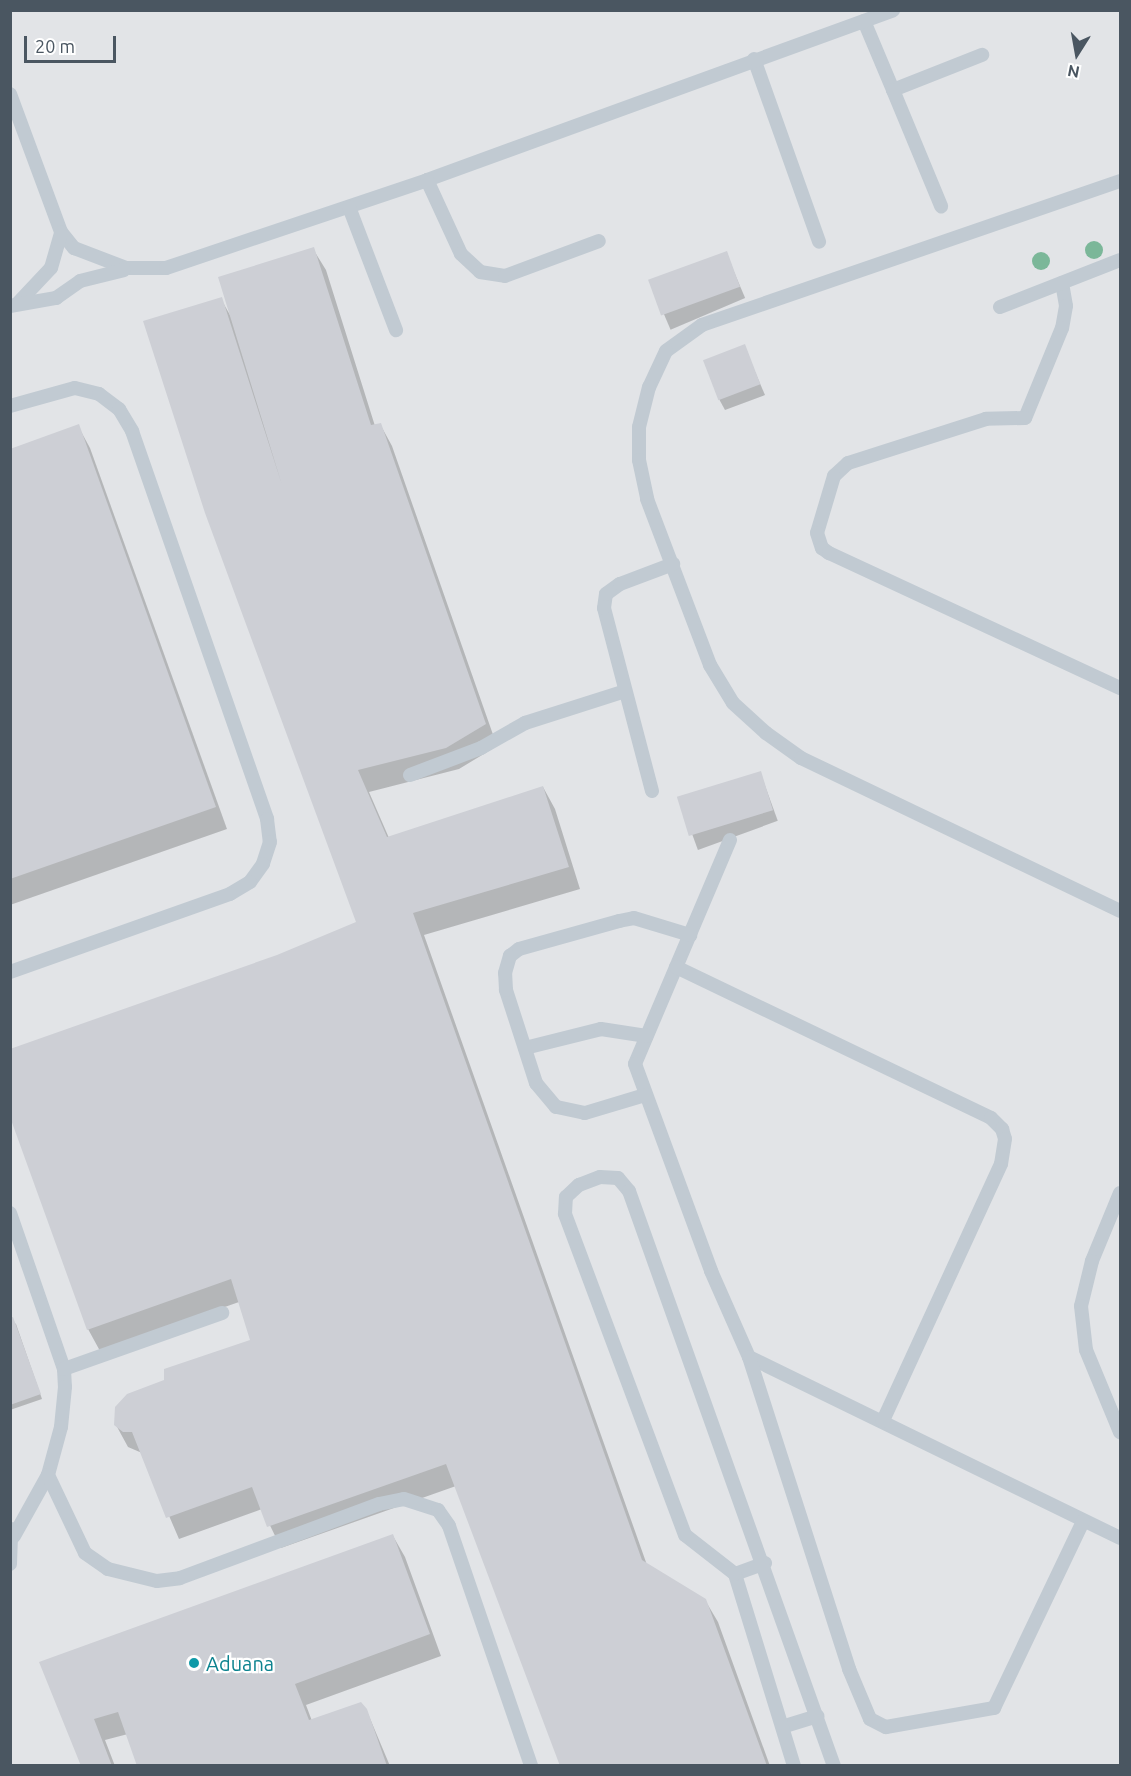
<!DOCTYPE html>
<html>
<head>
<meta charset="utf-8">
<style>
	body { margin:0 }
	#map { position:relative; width:1131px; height:1776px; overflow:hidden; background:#f5f3f3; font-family:Ubuntu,sans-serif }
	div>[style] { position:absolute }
	.airport>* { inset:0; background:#e2e4e7; transform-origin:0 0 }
	.shadow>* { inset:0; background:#0003; transform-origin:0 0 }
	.building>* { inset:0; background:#cdcfd5; transform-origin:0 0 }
	.lane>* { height:14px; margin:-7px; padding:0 7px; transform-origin:7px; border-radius:7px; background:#c1cad2 }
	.trees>* { width:18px; height:18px; margin:-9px; border-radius:50%; background:#7bb799 }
	.dots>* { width:16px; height:16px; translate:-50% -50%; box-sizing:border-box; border:3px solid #fff; border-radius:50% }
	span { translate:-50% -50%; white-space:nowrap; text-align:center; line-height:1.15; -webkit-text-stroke:4.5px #fff; paint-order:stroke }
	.culture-label { font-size:20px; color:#0d838f }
	.left { translate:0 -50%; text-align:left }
	.frame { position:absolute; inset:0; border:12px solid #4a5661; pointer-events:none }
	.north { position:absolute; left:1047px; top:24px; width:60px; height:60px; -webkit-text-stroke:4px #fff; paint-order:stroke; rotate:191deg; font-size:16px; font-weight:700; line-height:24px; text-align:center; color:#4a5661 }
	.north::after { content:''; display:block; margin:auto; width:21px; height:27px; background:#4a5661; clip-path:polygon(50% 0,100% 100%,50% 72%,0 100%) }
	.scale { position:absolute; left:24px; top:36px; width:92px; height:27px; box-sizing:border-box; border:3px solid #4a5661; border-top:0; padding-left:8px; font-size:18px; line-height:21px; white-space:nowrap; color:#4a5661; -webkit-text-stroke:4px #fff; paint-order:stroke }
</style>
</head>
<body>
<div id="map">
	<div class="airport">
		<div style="left:11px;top:11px;width:1109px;height:1755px"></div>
	</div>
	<div class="shadow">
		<div style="clip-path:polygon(313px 249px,326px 270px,375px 426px,380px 424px,392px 446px,497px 746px,459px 769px,369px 792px,389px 838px,543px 787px,555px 809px,580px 889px,424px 935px,647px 1565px,705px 1600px,718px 1622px,770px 1766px,562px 1766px,456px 1486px,281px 1548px,262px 1509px,179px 1539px,142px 1453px,128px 1447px,116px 1425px,166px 1381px,252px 1341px,239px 1302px,100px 1351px,88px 1329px,278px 956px,358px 923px,221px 299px,230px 315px)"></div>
		<div style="left:726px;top:253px;width:49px;height:81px;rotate:67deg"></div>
		<div style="clip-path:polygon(744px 346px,765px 395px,725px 410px,719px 399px)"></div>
		<div style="clip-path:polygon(78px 426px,90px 448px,227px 829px,10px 905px,10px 450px)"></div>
		<div style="left:760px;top:772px;width:52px;height:85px;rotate:70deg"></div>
		<div style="clip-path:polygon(10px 1320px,16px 1324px,42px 1399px,10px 1410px)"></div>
		<div style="clip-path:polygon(393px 1536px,405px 1557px,441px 1656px,306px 1705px,312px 1721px,366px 1709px,390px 1766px,139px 1766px,128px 1734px,105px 1740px,115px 1766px,82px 1766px,41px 1663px)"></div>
	</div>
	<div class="building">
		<div style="clip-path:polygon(314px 247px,371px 425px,381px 423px,486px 724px,446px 748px,358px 770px,387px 837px,543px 786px,569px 867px,413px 913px,642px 1560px,706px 1599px,767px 1766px,560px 1766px,446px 1464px,267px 1527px,252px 1487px,166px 1518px,132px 1432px,123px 1432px,114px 1425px,115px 1407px,127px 1394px,164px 1380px,164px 1369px,250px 1340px,231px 1279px,87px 1330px,10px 1117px,10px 1049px,277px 955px,356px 922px,205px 513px,143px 321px,222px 297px,282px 485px,218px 277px)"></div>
		<div style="left:727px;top:251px;width:38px;height:84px;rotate:70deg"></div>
		<div style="left:745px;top:344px;width:43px;height:45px;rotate:69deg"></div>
		<div style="clip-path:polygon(79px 424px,216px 807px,10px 879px,10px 449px)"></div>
		<div style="left:761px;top:771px;width:41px;height:88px;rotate:73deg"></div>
		<div style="clip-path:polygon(13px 1317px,41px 1394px,10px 1405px,10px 1318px)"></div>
		<div style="clip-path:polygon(393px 1534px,430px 1634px,295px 1684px,309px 1720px,361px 1702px,367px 1709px,387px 1766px,137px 1766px,118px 1712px,94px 1719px,112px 1766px,81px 1766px,39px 1662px)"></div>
	</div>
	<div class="lane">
		<div style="left:864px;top:21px;width:75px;rotate:67.2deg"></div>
		<div style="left:893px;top:90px;width:96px;rotate:-21.5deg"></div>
		<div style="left:754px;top:59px;width:194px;rotate:70.4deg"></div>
		<div style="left:893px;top:90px;width:126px;rotate:67.5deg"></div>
		<div style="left:10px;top:94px;width:147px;rotate:69.7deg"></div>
		<div style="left:61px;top:232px;width:21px;rotate:51deg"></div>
		<div style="left:74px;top:248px;width:56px;rotate:21deg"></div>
		<div style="left:126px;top:268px;width:40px"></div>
		<div style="left:166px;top:268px;width:275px;rotate:-18.6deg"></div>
		<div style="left:427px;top:180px;width:496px;rotate:-20deg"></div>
		<div style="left:427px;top:180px;width:81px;rotate:65.3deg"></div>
		<div style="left:461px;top:254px;width:26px;rotate:43deg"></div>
		<div style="left:480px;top:272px;width:25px;rotate:9deg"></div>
		<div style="left:505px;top:276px;width:100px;rotate:-20.4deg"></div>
		<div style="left:1120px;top:181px;width:442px;rotate:161deg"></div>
		<div style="left:702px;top:325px;width:44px;rotate:144.2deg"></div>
		<div style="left:666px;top:351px;width:40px;rotate:115deg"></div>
		<div style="left:649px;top:387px;width:41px;rotate:104deg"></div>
		<div style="left:639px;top:427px;width:33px;rotate:90deg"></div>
		<div style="left:639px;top:460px;width:40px;rotate:78deg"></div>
		<div style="left:647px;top:499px;width:178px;rotate:69.2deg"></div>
		<div style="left:710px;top:665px;width:44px;rotate:58.8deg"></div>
		<div style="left:733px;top:703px;width:45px;rotate:42.3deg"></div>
		<div style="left:766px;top:733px;width:43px;rotate:35.5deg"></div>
		<div style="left:801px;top:758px;width:354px;rotate:25.6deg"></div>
		<div style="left:349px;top:207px;width:132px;rotate:69.1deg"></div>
		<div style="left:1062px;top:283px;width:23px;rotate:80deg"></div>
		<div style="left:1066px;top:306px;width:22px;rotate:100deg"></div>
		<div style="left:1062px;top:328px;width:97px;rotate:112.3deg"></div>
		<div style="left:1025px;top:418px;width:39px;rotate:179deg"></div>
		<div style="left:986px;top:419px;width:145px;rotate:162.3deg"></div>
		<div style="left:848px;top:463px;width:19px;rotate:137deg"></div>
		<div style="left:834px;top:476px;width:59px;rotate:106.6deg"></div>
		<div style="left:817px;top:533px;width:16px;rotate:72deg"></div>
		<div style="left:822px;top:548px;width:9px;rotate:36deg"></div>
		<div style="left:829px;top:553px;width:321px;rotate:24.9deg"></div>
		<div style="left:18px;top:303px;width:48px;rotate:-46.7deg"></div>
		<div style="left:51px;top:268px;width:37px;rotate:-74deg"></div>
		<div style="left:10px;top:306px;width:47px;rotate:-9.9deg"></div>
		<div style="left:56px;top:298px;width:29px;rotate:-35deg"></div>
		<div style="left:80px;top:281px;width:45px;rotate:-14deg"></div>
		<div style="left:1000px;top:307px;width:129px;rotate:-21.4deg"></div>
		<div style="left:10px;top:406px;width:67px;rotate:-15.5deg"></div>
		<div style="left:75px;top:388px;width:25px;rotate:14deg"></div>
		<div style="left:99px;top:394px;width:25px;rotate:37deg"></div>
		<div style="left:119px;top:409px;width:26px;rotate:59deg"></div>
		<div style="left:132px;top:431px;width:411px;rotate:70.8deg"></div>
		<div style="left:267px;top:819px;width:23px;rotate:83deg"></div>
		<div style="left:270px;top:842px;width:23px;rotate:108deg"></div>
		<div style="left:263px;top:864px;width:22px;rotate:126deg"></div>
		<div style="left:250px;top:882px;width:23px;rotate:149deg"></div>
		<div style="left:230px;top:894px;width:233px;rotate:160.5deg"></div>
		<div style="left:410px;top:775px;width:76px;rotate:-20.8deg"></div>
		<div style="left:481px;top:748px;width:51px;rotate:-29.6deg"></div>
		<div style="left:525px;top:723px;width:105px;rotate:-17.7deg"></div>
		<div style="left:652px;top:791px;width:189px;rotate:-104.7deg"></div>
		<div style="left:604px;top:608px;width:14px;rotate:-82deg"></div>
		<div style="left:606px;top:594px;width:17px;rotate:-36deg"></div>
		<div style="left:620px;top:584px;width:57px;rotate:-20.7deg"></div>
		<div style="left:730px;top:840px;width:243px;rotate:113deg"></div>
		<div style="left:635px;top:1064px;width:221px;rotate:69.8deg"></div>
		<div style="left:711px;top:1271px;width:94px;rotate:66.2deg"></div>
		<div style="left:749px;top:1357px;width:413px;rotate:26deg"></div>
		<div style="left:676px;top:967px;width:349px;rotate:25.6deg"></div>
		<div style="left:991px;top:1118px;width:16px;rotate:45deg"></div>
		<div style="left:1002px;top:1129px;width:10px;rotate:73deg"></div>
		<div style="left:1005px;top:1139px;width:25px;rotate:99deg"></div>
		<div style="left:1001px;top:1164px;width:283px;rotate:114.7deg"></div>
		<div style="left:525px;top:1048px;width:78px;rotate:-14deg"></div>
		<div style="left:601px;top:1029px;width:46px;rotate:8.8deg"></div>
		<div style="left:645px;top:1095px;width:63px;rotate:163.3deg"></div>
		<div style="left:585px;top:1113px;width:30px;rotate:-168deg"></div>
		<div style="left:556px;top:1107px;width:31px;rotate:-130deg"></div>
		<div style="left:536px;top:1083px;width:98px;rotate:-107.9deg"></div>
		<div style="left:506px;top:990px;width:17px;rotate:-93deg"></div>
		<div style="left:505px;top:973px;width:18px;rotate:-74deg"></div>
		<div style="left:510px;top:956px;width:11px;rotate:-38deg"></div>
		<div style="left:519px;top:949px;width:104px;rotate:-15.6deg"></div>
		<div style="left:619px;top:921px;width:15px;rotate:-11deg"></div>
		<div style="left:634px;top:918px;width:59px;rotate:16.9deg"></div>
		<div style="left:1120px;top:1193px;width:74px;rotate:112.4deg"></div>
		<div style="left:1092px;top:1261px;width:46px;rotate:103.7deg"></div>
		<div style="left:1081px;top:1306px;width:44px;rotate:83.5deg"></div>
		<div style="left:1086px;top:1350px;width:89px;rotate:67.5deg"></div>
		<div style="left:10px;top:1213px;width:165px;rotate:70.9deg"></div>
		<div style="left:64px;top:1369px;width:18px;rotate:87deg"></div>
		<div style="left:65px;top:1387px;width:40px;rotate:95.7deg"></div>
		<div style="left:61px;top:1427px;width:50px;rotate:105.2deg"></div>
		<div style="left:48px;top:1475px;width:70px;rotate:119.1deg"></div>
		<div style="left:749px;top:1357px;width:328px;rotate:72.2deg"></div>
		<div style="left:849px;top:1669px;width:54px;rotate:67.2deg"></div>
		<div style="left:870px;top:1719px;width:18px;rotate:27deg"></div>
		<div style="left:886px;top:1727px;width:110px;rotate:-10deg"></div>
		<div style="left:994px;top:1708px;width:207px;rotate:-64.5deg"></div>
		<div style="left:64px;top:1369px;width:168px;rotate:-19.5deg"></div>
		<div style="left:48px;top:1475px;width:86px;rotate:64.6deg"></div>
		<div style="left:85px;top:1553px;width:28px;rotate:35deg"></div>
		<div style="left:108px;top:1569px;width:50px;rotate:13.8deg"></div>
		<div style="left:157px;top:1581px;width:23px;rotate:-7deg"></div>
		<div style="left:180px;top:1578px;width:212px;rotate:-20.4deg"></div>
		<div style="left:379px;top:1504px;width:25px;rotate:-11deg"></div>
		<div style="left:404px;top:1499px;width:36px;rotate:18deg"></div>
		<div style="left:438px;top:1510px;width:19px;rotate:55deg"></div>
		<div style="left:449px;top:1526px;width:254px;rotate:71.1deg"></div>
		<div style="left:10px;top:1564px;width:35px;rotate:-88deg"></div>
		<div style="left:735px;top:1574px;width:32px;rotate:-20deg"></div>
		<div style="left:785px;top:1726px;width:34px;rotate:-17deg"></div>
		<div style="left:794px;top:1766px;width:201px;rotate:-107.1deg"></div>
		<div style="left:735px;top:1574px;width:63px;rotate:-142deg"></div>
		<div style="left:685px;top:1535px;width:343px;rotate:-110.5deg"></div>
		<div style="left:565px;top:1214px;width:17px;rotate:-87deg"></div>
		<div style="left:566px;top:1197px;width:18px;rotate:-43deg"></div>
		<div style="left:579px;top:1185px;width:22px;rotate:-21deg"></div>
		<div style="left:600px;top:1177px;width:18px;rotate:3deg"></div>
		<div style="left:618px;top:1178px;width:17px;rotate:50deg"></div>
		<div style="left:629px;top:1191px;width:610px;rotate:70.38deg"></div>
	</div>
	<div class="trees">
		<div style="left:1094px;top:250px"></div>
		<div style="left:1041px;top:261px"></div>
	</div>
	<div class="dots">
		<div style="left:194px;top:1663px;background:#0f9aa8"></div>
	</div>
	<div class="culture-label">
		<span class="left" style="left:206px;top:1663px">Aduana</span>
	</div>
	<div class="frame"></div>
	<div class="north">N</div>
	<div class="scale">20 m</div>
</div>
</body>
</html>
